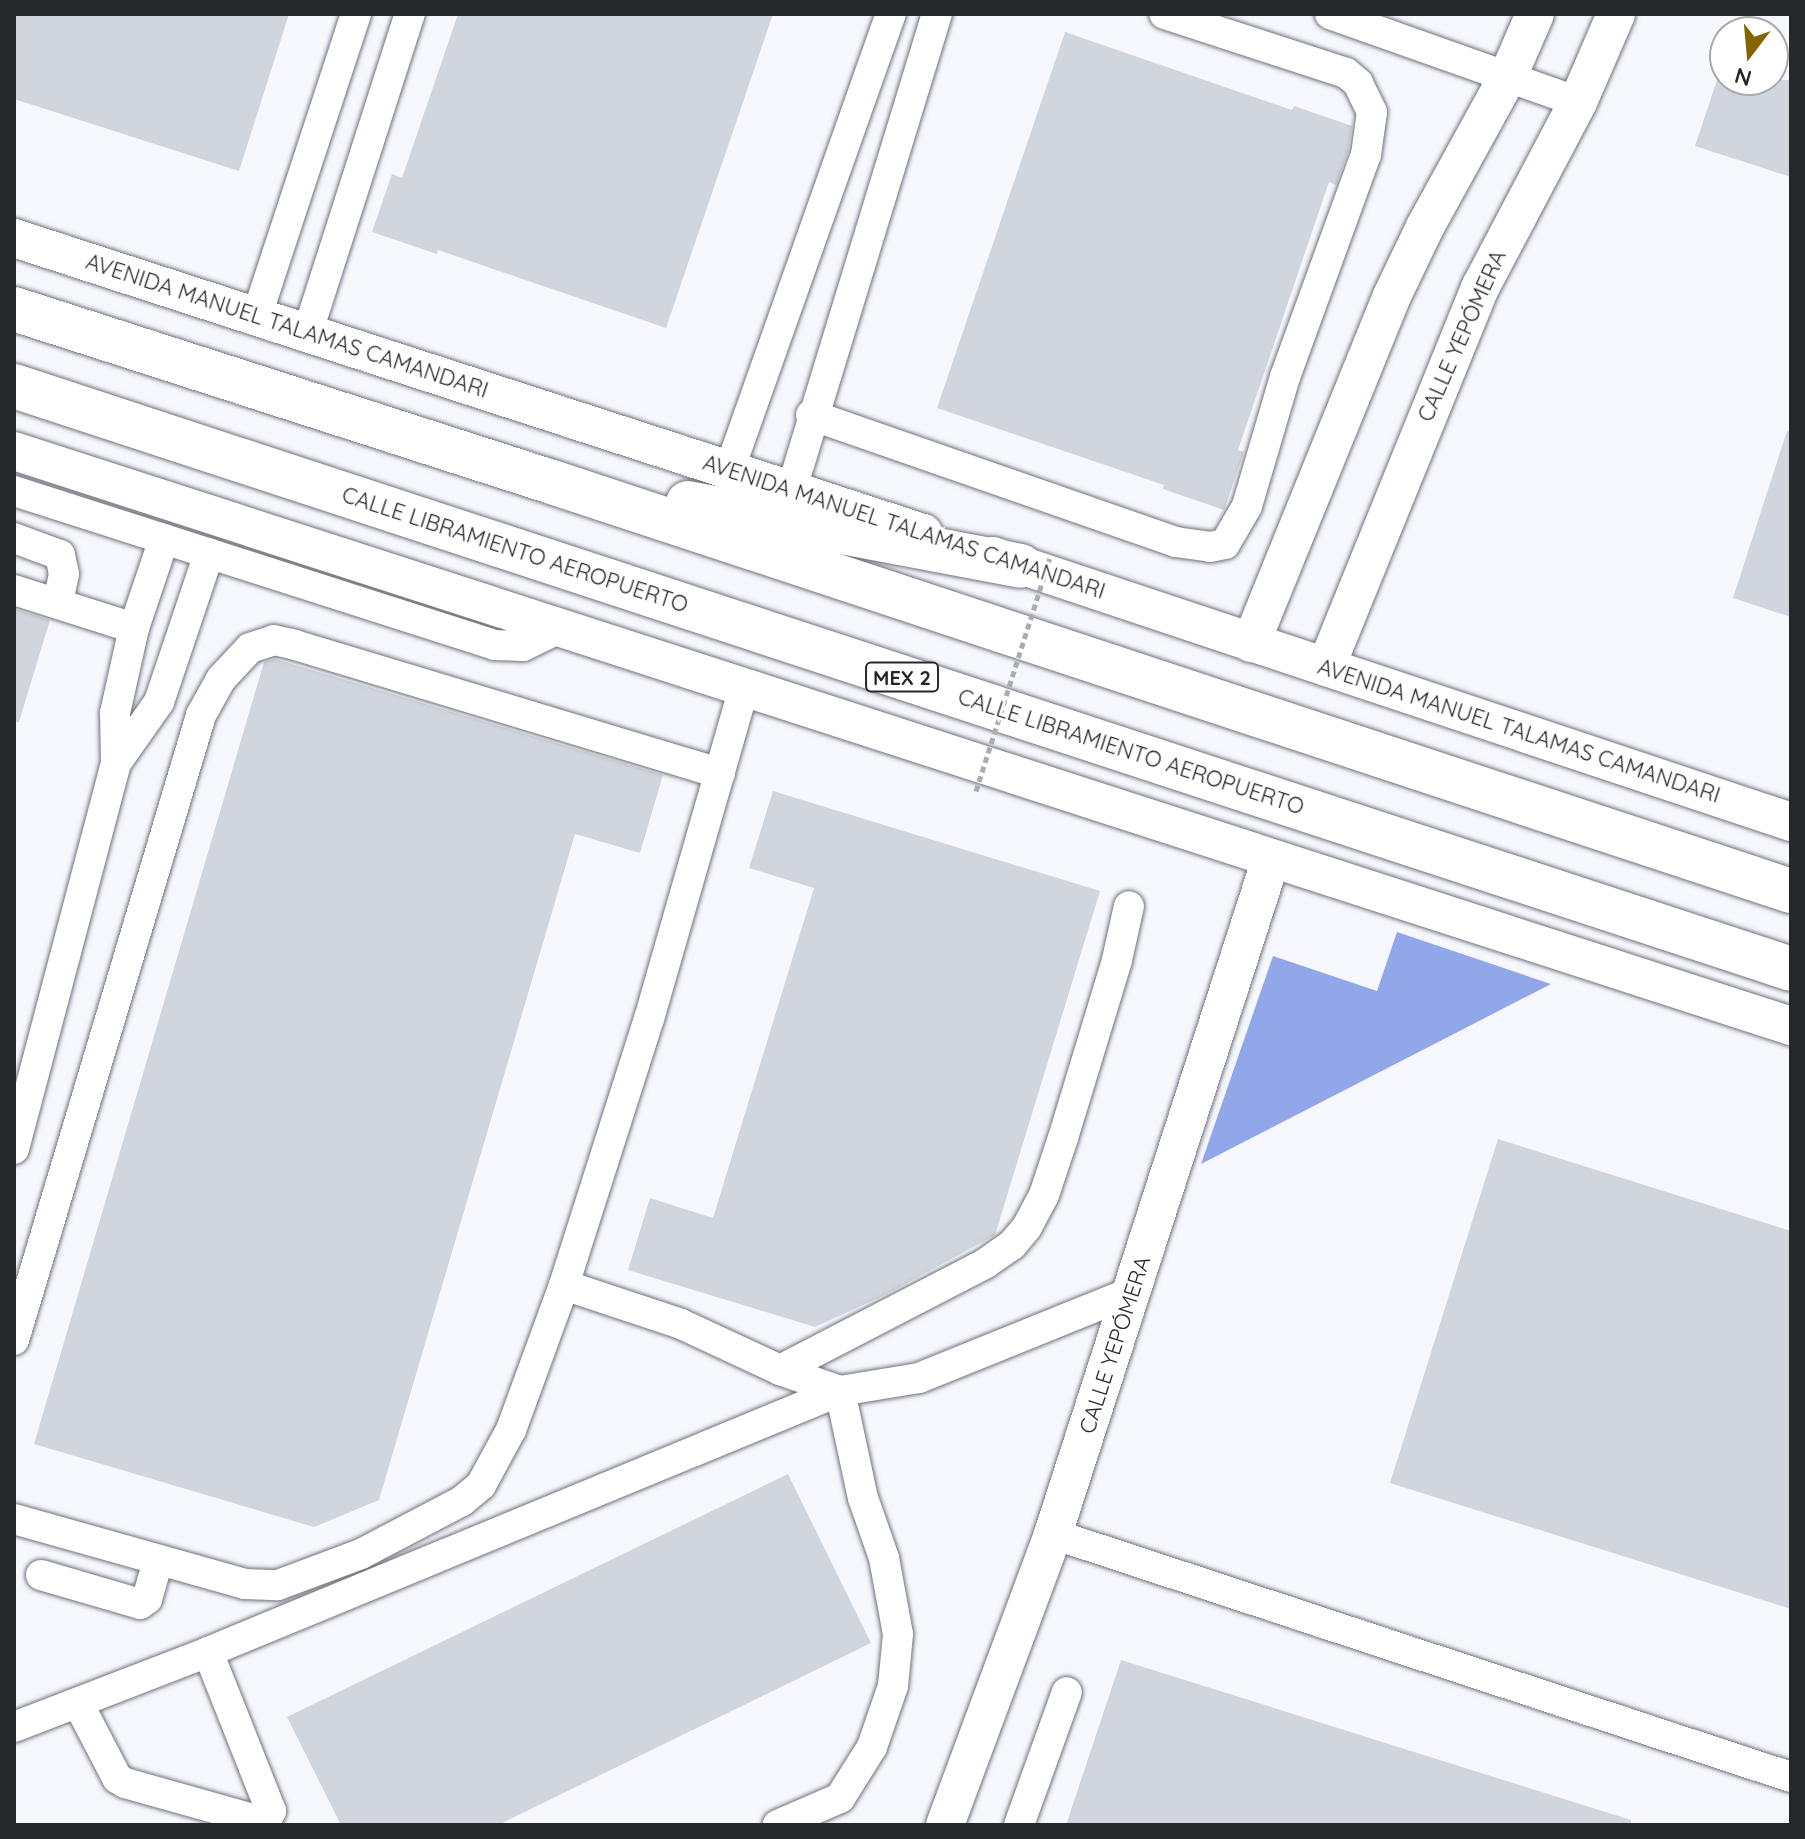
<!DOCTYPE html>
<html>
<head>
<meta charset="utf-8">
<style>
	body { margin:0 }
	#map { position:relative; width:1805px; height:1839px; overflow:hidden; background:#f6f8fe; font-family:Quicksand,sans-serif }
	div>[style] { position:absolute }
	.water>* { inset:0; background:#92a7e9 }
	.building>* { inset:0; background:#d1d5dd }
	.roads { filter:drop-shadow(0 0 2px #6f727a) drop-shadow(0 0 2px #6f727a) }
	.minor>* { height:30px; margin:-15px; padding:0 15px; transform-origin:15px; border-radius:15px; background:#fff }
	.major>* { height:38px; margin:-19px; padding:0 19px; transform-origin:19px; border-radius:19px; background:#fff }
	.highway>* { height:44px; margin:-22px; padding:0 22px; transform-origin:22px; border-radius:22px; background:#fff }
	.path-bridge>* { height:5px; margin-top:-2.5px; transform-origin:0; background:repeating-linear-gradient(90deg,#aaacb0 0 6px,transparent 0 10px) }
	span { translate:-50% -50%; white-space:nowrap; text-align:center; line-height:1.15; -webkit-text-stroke:6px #fff; paint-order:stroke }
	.shield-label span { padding:2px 6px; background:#fff; border:2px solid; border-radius:6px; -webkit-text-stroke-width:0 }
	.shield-label { font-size:20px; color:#26272a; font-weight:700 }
	.street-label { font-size:22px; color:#26272a }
	.frame { position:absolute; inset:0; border:16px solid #26272a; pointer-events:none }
	.north { position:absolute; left:1709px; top:16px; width:80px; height:80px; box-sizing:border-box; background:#fff; border:2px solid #a8a9aa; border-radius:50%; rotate:196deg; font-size:22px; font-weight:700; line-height:32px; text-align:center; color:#26272a }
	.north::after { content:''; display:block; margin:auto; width:28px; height:36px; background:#876300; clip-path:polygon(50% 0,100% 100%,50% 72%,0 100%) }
</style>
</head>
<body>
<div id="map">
	<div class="water">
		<div style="clip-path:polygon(1397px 932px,1551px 984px,1201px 1164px,1273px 956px,1377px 991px)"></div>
	</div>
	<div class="building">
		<div style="clip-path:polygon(14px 14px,289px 14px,239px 171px,14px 99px)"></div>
		<div style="clip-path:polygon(458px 14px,773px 14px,666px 328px,438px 250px,437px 254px,372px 232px,392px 174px,402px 178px)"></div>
		<div style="clip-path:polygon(1065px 32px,1292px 110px,1294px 106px,1352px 126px,1348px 151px,1336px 185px,1329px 182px,1238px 450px,1244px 452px,1224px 510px,1163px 489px,1164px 485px,937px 408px)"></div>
		<div style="clip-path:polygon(1717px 80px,1791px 80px,1791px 177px,1695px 146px)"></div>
		<div style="clip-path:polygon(1787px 431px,1791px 432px,1791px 617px,1733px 598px)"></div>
		<div style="clip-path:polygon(14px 609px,50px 620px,19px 722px,14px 722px)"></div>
		<div style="clip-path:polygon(275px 659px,663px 775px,640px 853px,575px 834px,379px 1500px,314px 1527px,34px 1444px,264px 662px)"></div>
		<div style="clip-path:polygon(773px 791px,1100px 891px,995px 1235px,887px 1294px,815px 1327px,628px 1270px,650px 1198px,713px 1218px,814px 888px,749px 868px)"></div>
		<div style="clip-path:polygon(1498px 1139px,1791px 1231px,1791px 1609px,1390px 1483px)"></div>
		<div style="clip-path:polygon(788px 1474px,871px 1643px,498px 1825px,341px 1825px,287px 1717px)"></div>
		<div style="clip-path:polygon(1121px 1660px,1631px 1820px,1631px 1825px,1066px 1825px)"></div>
	</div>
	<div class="roads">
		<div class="minor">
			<div style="left:1330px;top:14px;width:263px;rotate:19.5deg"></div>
			<div style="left:257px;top:315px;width:317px;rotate:-71.8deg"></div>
			<div style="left:308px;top:331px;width:333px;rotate:-72.2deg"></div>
			<div style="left:811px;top:415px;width:386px;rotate:19.2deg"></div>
			<div style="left:1176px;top:542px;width:34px;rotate:8deg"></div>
			<div style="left:1210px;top:547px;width:15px;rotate:-11deg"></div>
			<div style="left:1225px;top:544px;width:44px;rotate:-59.9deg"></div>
			<div style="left:1247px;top:506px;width:134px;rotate:-73.6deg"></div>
			<div style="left:1285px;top:377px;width:236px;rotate:-70deg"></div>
			<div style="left:1366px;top:155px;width:43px;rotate:-82.1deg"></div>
			<div style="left:1372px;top:112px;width:32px;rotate:-116deg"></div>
			<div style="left:1358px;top:83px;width:16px;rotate:-140deg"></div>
			<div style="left:1346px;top:73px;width:191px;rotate:-162deg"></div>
			<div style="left:730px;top:468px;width:482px;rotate:-70.5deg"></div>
			<div style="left:792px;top:488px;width:496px;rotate:-73deg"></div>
			<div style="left:14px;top:491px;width:505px;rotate:17.75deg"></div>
			<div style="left:495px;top:645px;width:28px;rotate:2deg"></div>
			<div style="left:523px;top:646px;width:41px;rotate:-25.9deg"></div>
			<div style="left:14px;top:538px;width:49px;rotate:20.3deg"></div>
			<div style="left:60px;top:555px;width:19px;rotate:78deg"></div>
			<div style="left:64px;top:574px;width:30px;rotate:102deg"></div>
			<div style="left:14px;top:590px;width:126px;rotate:17.6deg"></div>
			<div style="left:116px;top:763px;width:75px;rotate:-54.8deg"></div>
			<div style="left:159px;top:702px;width:157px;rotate:-71.4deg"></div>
			<div style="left:14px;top:1149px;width:399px;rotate:-75.2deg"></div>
			<div style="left:116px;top:763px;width:50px;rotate:-91.1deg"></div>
			<div style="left:115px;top:713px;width:87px;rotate:-77.4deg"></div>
			<div style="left:134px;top:628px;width:94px;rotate:-71.4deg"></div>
			<div style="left:564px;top:1285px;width:123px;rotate:18.4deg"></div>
			<div style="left:681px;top:1324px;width:109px;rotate:24.9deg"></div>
			<div style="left:780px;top:1370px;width:64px;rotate:19.3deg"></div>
			<div style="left:840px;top:1391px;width:80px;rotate:-9.3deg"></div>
			<div style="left:919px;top:1378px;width:230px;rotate:-22deg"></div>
			<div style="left:14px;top:1340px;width:652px;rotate:-73.34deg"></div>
			<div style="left:201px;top:715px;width:41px;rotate:-60.9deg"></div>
			<div style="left:221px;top:679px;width:42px;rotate:-46.9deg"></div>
			<div style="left:250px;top:648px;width:25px;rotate:-18deg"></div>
			<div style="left:274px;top:640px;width:22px;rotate:13deg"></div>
			<div style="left:295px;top:645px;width:444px;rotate:16.8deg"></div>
			<div style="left:780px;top:1370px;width:232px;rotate:-27.4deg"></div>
			<div style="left:986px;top:1263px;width:32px;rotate:-35deg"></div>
			<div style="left:1012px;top:1245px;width:23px;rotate:-50deg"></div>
			<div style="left:1027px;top:1227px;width:36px;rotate:-62deg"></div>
			<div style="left:1044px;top:1195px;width:60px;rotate:-71.6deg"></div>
			<div style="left:1063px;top:1138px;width:186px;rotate:-73.1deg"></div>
			<div style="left:1117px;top:960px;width:55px;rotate:-77.5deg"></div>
			<div style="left:14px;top:1519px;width:240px;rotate:15.7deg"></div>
			<div style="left:245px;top:1584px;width:33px;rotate:2deg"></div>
			<div style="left:278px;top:1585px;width:89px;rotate:-20.5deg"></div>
			<div style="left:361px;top:1554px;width:114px;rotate:-27.7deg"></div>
			<div style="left:462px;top:1501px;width:25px;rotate:-40deg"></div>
			<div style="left:481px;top:1485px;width:63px;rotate:-61.4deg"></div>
			<div style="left:511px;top:1430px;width:154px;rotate:-69.9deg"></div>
			<div style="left:564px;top:1285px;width:279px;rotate:-72.3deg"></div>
			<div style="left:649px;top:1019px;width:344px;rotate:-74deg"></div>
			<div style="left:1053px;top:1534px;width:777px;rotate:18.23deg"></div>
			<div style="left:41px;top:1575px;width:103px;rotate:16.3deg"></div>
			<div style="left:140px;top:1604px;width:9px;rotate:-36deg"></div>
			<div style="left:147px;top:1599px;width:40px;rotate:-74deg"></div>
			<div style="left:78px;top:1703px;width:85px;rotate:62.5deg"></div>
			<div style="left:117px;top:1778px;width:9px;rotate:32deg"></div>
			<div style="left:125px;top:1783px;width:140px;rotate:15.7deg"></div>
			<div style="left:260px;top:1821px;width:7px;rotate:-16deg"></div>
			<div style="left:267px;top:1819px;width:9px;rotate:-63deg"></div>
			<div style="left:271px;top:1811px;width:171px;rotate:-111.6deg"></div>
			<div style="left:14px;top:1727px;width:208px;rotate:-21.1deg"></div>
			<div style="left:208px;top:1652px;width:684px;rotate:-22.44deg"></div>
			<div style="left:840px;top:1391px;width:109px;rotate:77.9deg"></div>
			<div style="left:863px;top:1498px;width:64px;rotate:70.7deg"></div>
			<div style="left:884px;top:1558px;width:77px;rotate:79.6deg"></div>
			<div style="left:898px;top:1634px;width:52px;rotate:95.5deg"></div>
			<div style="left:893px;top:1686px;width:65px;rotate:109deg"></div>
			<div style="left:872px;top:1747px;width:60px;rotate:122.1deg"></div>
			<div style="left:840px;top:1798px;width:68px;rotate:156.5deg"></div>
			<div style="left:1019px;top:1825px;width:141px;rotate:-70.2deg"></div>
		</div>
		<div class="major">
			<div style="left:14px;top:238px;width:956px;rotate:17.98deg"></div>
			<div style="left:14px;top:451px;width:1868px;rotate:17.93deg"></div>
			<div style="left:993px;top:556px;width:841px;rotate:18.43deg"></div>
			<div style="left:1251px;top:643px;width:372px;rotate:-67.9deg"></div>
			<div style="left:1391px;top:298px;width:79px;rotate:-64.4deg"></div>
			<div style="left:1425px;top:227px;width:175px;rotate:-61.2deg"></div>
			<div style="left:1509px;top:74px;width:65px;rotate:-66.6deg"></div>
			<div style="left:1326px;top:667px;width:411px;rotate:-67.9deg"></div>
			<div style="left:1481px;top:286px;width:208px;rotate:-62.2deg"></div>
			<div style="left:1578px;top:102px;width:96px;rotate:-66.6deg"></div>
			<div style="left:945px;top:1825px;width:310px;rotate:-69.6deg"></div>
			<div style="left:1053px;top:1534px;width:709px;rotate:-72.1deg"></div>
		</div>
		<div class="highway">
			<div style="left:14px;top:309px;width:565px;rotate:17.83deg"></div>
			<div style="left:552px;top:482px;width:1305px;rotate:18.27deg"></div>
			<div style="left:14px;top:386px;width:1870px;rotate:18.16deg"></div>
			<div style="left:688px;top:503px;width:338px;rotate:10.7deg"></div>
		</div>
	</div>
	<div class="path-bridge">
		<div style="left:976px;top:791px;width:244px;rotate:-72.4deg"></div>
	</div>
	<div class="shield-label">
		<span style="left:902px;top:677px">MEX 2</span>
	</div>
	<div class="street-label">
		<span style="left:287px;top:326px;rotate:18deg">AVENIDA MANUEL TALAMAS CAMANDARI</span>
		<span style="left:1462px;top:336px;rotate:-66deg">CALLE YEPÓMERA</span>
		<span style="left:904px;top:527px;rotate:18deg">AVENIDA MANUEL TALAMAS CAMANDARI</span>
		<span style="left:515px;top:550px;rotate:18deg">CALLE LIBRAMIENTO AEROPUERTO</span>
		<span style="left:1519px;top:731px;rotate:18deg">AVENIDA MANUEL TALAMAS CAMANDARI</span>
		<span style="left:1131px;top:752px;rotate:18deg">CALLE LIBRAMIENTO AEROPUERTO</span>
		<span style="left:1115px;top:1345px;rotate:-72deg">CALLE YEPÓMERA</span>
	</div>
	<div class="frame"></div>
	<div class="north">N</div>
</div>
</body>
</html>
